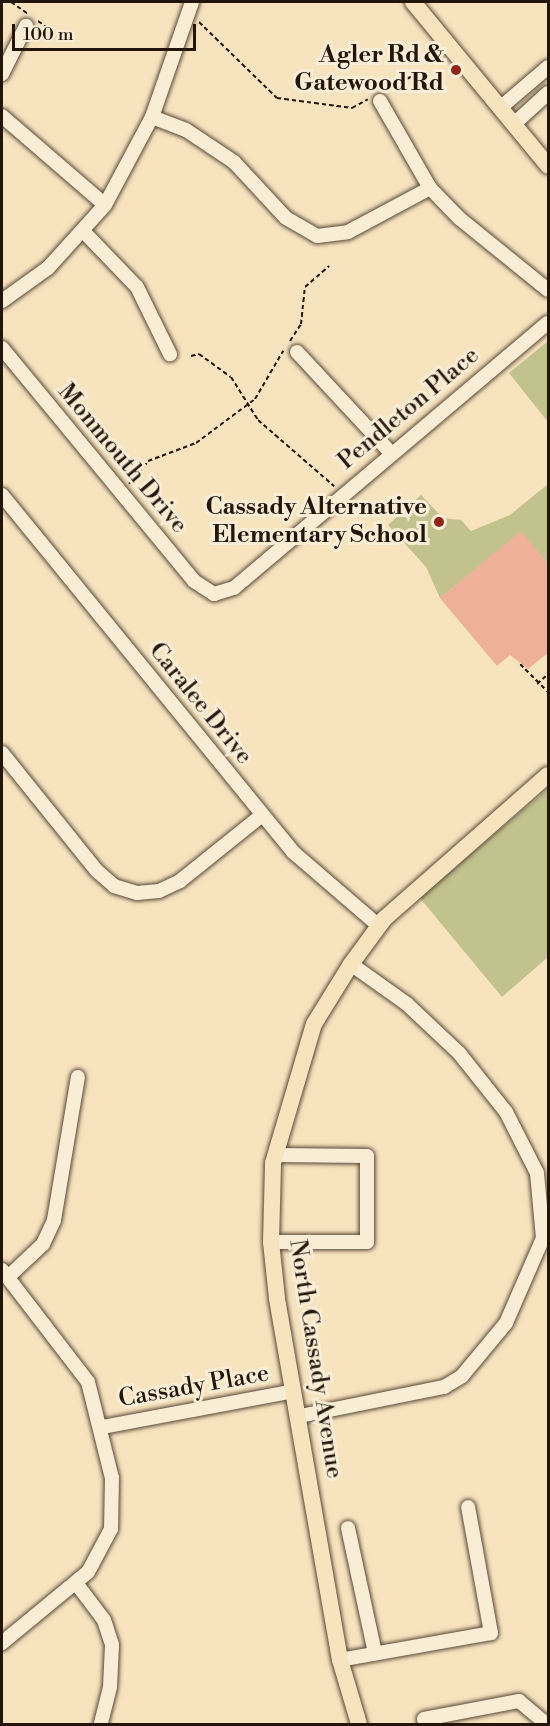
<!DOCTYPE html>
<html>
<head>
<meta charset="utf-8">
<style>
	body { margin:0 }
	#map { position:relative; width:550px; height:1726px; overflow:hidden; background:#f8e3bf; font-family:"Libre Bodoni",serif }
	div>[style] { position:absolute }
	.green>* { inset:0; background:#c2c28e }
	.building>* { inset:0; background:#eeb099 }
	.path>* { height:2px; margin-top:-1px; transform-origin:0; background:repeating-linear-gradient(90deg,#231509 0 4.5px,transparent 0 7.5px) }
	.roads { filter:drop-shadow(0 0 2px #584836) drop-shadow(0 0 2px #584836) }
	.minor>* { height:14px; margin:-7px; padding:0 7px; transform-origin:7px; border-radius:7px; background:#faedd5 }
	.major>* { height:16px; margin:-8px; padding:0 8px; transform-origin:8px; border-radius:8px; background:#f8e3bf }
	.dots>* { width:16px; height:16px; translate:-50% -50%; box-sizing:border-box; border:3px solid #faedd5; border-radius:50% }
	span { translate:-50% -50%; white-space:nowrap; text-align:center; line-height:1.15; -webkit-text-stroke:6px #faedd5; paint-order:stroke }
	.poi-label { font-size:24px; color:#231509; font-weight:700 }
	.right { translate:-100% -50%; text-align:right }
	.street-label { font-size:24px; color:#231509 }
	.frame { position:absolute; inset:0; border:3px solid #231509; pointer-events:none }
	.scale { position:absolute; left:12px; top:24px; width:184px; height:27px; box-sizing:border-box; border:3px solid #231509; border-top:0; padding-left:8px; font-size:18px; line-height:21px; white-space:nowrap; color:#231509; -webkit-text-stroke:4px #faedd5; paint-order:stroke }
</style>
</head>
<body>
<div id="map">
	<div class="green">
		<div style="clip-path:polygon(548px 341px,548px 422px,509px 373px)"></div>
		<div style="clip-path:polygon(548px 484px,548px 564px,521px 532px,440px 598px,426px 567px,388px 525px,421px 495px,443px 518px,461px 520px,471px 531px,510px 515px)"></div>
		<div style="clip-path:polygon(548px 789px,548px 957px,502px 997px,419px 897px)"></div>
	</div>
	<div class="building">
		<div style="clip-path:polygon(521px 531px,549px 565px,549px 652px,528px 669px,510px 655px,497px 666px,440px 598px)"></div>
	</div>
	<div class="path">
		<div style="left:11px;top:2px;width:21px;rotate:35deg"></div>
		<div style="left:38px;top:21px;width:22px;rotate:36deg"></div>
		<div style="left:199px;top:22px;width:109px;rotate:44.3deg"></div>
		<div style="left:277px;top:98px;width:76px;rotate:7.6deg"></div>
		<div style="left:352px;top:108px;width:18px;rotate:-29deg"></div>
		<div style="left:387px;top:89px;width:27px;rotate:-27deg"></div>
		<div style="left:290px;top:341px;width:20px;rotate:-57deg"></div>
		<div style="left:301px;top:324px;width:37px;rotate:-84deg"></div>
		<div style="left:305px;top:287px;width:32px;rotate:-41deg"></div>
		<div style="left:191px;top:356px;width:8px;rotate:-14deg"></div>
		<div style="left:199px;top:354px;width:39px;rotate:36deg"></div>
		<div style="left:231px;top:377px;width:51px;rotate:57.9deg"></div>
		<div style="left:258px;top:420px;width:101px;rotate:41deg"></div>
		<div style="left:129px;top:484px;width:30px;rotate:-50deg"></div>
		<div style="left:148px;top:461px;width:51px;rotate:-20.6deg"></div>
		<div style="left:196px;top:443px;width:74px;rotate:-36.7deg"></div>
		<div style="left:255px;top:399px;width:56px;rotate:-59.7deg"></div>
		<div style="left:520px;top:664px;width:40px;rotate:45deg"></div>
		<div style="left:537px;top:684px;width:15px;rotate:-42deg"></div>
	</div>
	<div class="roads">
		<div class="minor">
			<div style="left:2px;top:74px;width:54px;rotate:-63.4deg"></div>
			<div style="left:380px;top:101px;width:100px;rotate:60.1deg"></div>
			<div style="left:430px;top:188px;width:42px;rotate:46deg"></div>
			<div style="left:459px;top:218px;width:114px;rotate:39deg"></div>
			<div style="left:500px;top:108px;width:63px;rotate:-40.5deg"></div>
			<div style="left:2px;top:116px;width:136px;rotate:40.8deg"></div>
			<div style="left:152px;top:117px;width:36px;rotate:21deg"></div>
			<div style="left:186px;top:130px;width:58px;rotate:33.7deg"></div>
			<div style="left:234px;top:162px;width:76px;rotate:47.1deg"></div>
			<div style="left:286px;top:218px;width:36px;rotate:30deg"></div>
			<div style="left:317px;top:236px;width:31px;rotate:-7deg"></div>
			<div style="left:348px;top:232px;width:93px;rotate:-28.2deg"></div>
			<div style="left:514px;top:124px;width:46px;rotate:-42.4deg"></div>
			<div style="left:84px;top:232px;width:76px;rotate:46.1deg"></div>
			<div style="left:137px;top:287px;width:75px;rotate:63.8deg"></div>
			<div style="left:2px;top:301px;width:57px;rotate:-35.7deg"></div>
			<div style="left:48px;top:268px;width:85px;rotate:-47.9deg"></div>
			<div style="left:105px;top:205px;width:100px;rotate:-61.9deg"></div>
			<div style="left:152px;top:117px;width:122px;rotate:-70.8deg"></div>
			<div style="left:2px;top:348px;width:302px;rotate:50.5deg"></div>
			<div style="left:194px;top:581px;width:24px;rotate:33deg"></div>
			<div style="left:214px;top:594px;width:21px;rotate:-17deg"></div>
			<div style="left:234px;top:588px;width:411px;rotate:-40.2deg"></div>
			<div style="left:297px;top:352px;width:137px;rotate:47.1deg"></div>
			<div style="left:2px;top:495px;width:461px;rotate:50.8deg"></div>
			<div style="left:293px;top:852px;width:113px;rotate:40.7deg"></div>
			<div style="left:2px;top:753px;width:151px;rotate:51.2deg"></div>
			<div style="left:97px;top:871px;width:23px;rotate:41deg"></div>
			<div style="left:114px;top:886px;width:24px;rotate:17deg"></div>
			<div style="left:137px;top:893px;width:22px;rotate:-5deg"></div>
			<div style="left:159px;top:891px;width:23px;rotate:-25deg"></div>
			<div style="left:180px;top:881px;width:105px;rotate:-38.8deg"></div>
			<div style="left:271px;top:1242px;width:96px"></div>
			<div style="left:367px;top:1242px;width:86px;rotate:-90deg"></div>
			<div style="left:367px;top:1156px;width:91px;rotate:-179.4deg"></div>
			<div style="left:2px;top:1270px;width:141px;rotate:52.5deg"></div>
			<div style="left:88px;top:1382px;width:99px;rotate:76deg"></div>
			<div style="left:112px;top:1478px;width:51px;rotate:91.1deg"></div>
			<div style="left:111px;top:1529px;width:49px;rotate:118.1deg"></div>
			<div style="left:88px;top:1572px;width:112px;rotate:140.5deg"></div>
			<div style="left:8px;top:1277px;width:48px;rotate:-43.3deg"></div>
			<div style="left:43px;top:1244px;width:26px;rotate:-65deg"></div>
			<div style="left:54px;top:1220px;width:145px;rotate:-80.5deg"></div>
			<div style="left:300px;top:1416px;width:147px;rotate:-11.4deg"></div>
			<div style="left:444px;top:1387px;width:21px;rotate:-31deg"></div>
			<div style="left:462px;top:1376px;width:69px;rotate:-50.3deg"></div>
			<div style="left:506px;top:1323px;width:93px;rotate:-66.5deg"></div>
			<div style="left:543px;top:1238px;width:65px;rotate:-95.3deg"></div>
			<div style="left:537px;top:1173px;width:68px;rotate:-116.9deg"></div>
			<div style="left:506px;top:1112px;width:75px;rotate:-128.5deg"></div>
			<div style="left:459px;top:1053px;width:71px;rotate:-136.7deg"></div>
			<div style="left:407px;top:1004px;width:69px;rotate:-144.5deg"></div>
			<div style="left:102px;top:1427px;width:195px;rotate:-10.6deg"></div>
			<div style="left:348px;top:1528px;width:128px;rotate:77.8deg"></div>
			<div style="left:76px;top:1583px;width:46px;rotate:52.9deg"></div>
			<div style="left:104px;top:1620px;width:26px;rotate:72deg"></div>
			<div style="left:112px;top:1645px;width:42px;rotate:92.7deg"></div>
			<div style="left:110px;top:1687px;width:38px;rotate:104deg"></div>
			<div style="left:340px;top:1660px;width:153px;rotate:-10.1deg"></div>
			<div style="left:491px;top:1633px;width:128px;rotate:-100.3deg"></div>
			<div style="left:426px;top:1724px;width:5px;rotate:-112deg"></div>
			<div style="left:424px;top:1719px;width:97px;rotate:-10.7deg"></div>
			<div style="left:519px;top:1701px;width:35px;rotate:40deg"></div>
		</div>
		<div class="major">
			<div style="left:413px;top:2px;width:212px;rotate:50.5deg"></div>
			<div style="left:359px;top:1724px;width:67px;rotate:-106.5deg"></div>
			<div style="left:340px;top:1660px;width:367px;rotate:-99.9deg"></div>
			<div style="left:277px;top:1298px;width:56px;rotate:-96.1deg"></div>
			<div style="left:271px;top:1242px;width:79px;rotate:-88.5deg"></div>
			<div style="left:273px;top:1163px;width:145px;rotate:-73.6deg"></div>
			<div style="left:314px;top:1024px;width:70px;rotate:-58.3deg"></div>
			<div style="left:351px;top:964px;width:56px;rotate:-53.7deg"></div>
			<div style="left:384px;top:919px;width:218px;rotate:-41.3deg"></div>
		</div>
	</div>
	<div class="dots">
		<div style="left:456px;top:70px;background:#8f2418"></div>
		<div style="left:439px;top:522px;background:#8f2418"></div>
	</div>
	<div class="poi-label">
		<span class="right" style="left:444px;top:70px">Agler Rd &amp;<br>Gatewood Rd</span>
		<span class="right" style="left:427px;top:522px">Cassady Alternative<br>Elementary School</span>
	</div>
	<div class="street-label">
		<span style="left:409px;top:409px;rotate:-40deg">Pendleton Place</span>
		<span style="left:122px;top:459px;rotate:50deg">Monmouth Drive</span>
		<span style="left:200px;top:704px;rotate:51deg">Caralee Drive</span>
		<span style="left:315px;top:1359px;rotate:81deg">North Cassady Avenue</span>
		<span style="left:194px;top:1387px;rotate:-10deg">Cassady Place</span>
	</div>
	<div class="frame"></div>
	<div class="scale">100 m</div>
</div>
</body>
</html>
